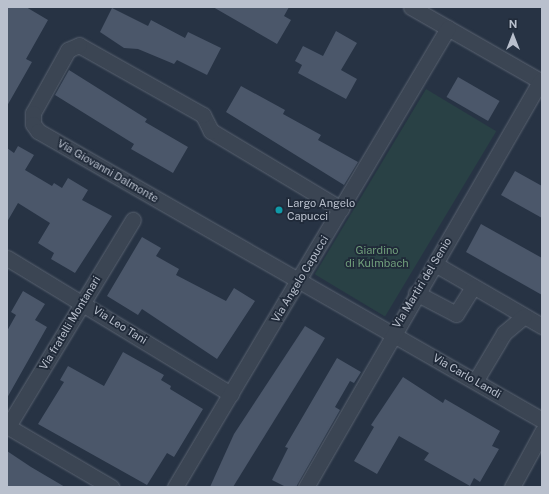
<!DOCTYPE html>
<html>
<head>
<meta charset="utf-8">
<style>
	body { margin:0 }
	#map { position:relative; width:549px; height:494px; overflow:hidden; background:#273344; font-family:"Public Sans",sans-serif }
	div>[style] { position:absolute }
	.green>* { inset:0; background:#294145; transform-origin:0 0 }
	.building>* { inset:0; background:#4b576a; transform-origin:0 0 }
	.roads { filter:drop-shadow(0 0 1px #5a6371) drop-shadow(0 0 1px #5a6371) }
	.street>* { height:15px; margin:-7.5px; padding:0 7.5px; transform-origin:7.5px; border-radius:7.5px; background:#3b4553 }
	.dots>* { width:11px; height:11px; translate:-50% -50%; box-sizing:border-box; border:2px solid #202a39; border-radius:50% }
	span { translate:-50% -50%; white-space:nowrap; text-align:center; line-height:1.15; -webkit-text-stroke:3.5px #202a39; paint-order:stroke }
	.street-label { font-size:11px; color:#b9c0cd }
	.poi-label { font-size:11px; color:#b9c0cd }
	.left { translate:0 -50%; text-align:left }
	.park-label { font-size:11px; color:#709e7b }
	.frame { position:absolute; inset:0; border:8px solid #b9c0cd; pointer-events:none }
	.north { position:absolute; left:493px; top:16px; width:40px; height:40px; -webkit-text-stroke:3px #202a39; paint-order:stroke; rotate:0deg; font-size:11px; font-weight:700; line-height:16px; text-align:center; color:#b9c0cd }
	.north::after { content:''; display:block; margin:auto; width:14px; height:18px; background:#b9c0cd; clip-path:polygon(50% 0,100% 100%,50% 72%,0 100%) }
</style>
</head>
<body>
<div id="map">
	<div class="green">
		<div style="left:426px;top:89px;width:82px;height:216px;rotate:31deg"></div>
	</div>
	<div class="building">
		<div style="clip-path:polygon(7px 7px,26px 7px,48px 20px,26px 59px,32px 62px,7px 106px)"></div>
		<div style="clip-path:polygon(213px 7px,289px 7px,284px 16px,291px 20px,277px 44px)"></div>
		<div style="clip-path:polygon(112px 8px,148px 26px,151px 20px,185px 38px,188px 32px,221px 48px,207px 75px,177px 60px,174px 64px,138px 49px,124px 48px,100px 32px)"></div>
		<div style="clip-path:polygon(336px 31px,357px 43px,341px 70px,357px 79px,346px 99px,298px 73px,302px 65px,295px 61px,303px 46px,323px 56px)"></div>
		<div style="clip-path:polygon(69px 70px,147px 119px,145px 122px,188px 147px,173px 173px,131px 149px,134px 144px,55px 95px)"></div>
		<div style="left:458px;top:77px;width:48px;height:23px;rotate:30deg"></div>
		<div style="clip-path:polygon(241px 86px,285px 110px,283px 114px,321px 135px,318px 140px,358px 162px,344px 185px,226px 112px)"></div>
		<div style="clip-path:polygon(18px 146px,34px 155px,25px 170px,52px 186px,54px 183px,62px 188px,68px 178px,88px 190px,82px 200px,112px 216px,75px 273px,51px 259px,54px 253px,38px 243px,50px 223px,18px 203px,7px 222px,7px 148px,14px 153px)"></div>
		<div style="clip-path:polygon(515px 171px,542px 186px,542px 218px,501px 195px)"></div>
		<div style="clip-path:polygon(481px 224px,542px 258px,542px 295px,466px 252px)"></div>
		<div style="clip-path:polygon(142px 237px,161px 248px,156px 256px,179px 269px,176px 275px,226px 301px,234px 288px,255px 301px,217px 359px,142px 309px,138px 315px,107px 296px)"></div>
		<div style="clip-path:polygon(23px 291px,45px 304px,35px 320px,47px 327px,7px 398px,7px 331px,16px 315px,11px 312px)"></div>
		<div style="clip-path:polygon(305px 326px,325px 338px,316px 353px,233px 487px,210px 487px,234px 434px)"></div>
		<div style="clip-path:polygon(123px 352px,164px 375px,161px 380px,171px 386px,170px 389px,203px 409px,174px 457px,167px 453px,147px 485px,38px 424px,64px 382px,60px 380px,68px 366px,104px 386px)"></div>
		<div style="clip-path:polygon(337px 358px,361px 372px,354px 383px,350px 381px,335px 407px,340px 410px,296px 487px,286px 487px,272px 480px,288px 448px,285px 447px)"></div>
		<div style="clip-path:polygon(403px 377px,443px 403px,445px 399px,500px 431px,492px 446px,499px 449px,480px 482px,474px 478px,470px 486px,424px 460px,429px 453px,399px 436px,377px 474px,354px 461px,374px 427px,371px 425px)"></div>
		<div style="clip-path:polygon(7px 451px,31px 467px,65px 487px,7px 487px)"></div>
	</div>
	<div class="roads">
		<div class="street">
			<div style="left:411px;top:7px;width:151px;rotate:29.8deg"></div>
			<div style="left:341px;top:209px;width:152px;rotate:-149deg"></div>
			<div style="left:211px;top:131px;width:18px;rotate:-117deg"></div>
			<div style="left:203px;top:115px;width:142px;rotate:-150.6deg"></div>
			<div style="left:79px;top:45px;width:12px;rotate:156deg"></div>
			<div style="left:68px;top:50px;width:72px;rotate:119.1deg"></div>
			<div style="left:33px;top:113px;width:11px;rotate:90deg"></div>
			<div style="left:33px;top:124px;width:9px;rotate:54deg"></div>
			<div style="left:38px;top:131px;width:581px;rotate:29.83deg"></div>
			<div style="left:7px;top:258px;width:262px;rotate:31.3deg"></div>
			<div style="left:435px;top:264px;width:124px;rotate:30.1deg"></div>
			<div style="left:416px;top:293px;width:45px;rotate:27.7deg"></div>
			<div style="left:456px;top:314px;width:32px;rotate:-58deg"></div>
			<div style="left:476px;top:380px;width:55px;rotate:-59.2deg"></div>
			<div style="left:504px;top:333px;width:26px;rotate:-40deg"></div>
			<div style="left:7px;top:426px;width:121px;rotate:30.4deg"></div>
			<div style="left:8px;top:426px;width:241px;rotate:-58.8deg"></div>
			<div style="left:175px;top:487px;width:534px;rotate:-59.26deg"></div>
			<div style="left:306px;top:487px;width:469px;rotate:-60deg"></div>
			<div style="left:512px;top:487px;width:63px;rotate:-61.4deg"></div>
		</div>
	</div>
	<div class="dots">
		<div style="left:279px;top:210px;background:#0f9aa8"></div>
	</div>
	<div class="street-label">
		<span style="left:108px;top:171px;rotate:30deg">Via Giovanni Dalmonte</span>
		<span style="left:300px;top:279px;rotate:-59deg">Via Angelo Capucci</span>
		<span style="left:422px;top:283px;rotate:-59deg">Via Martiri del Senio</span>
		<span style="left:70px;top:323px;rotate:-59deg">Via fratelli Montanari</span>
		<span style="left:120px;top:325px;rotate:32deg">Via Leo Tani</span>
		<span style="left:467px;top:376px;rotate:30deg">Via Carlo Landi</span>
	</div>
	<div class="poi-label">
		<span class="left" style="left:287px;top:210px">Largo Angelo<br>Capucci</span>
	</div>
	<div class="park-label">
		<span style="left:377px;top:257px">Giardino<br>di Kulmbach</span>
	</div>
	<div class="frame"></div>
	<div class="north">N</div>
</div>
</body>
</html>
